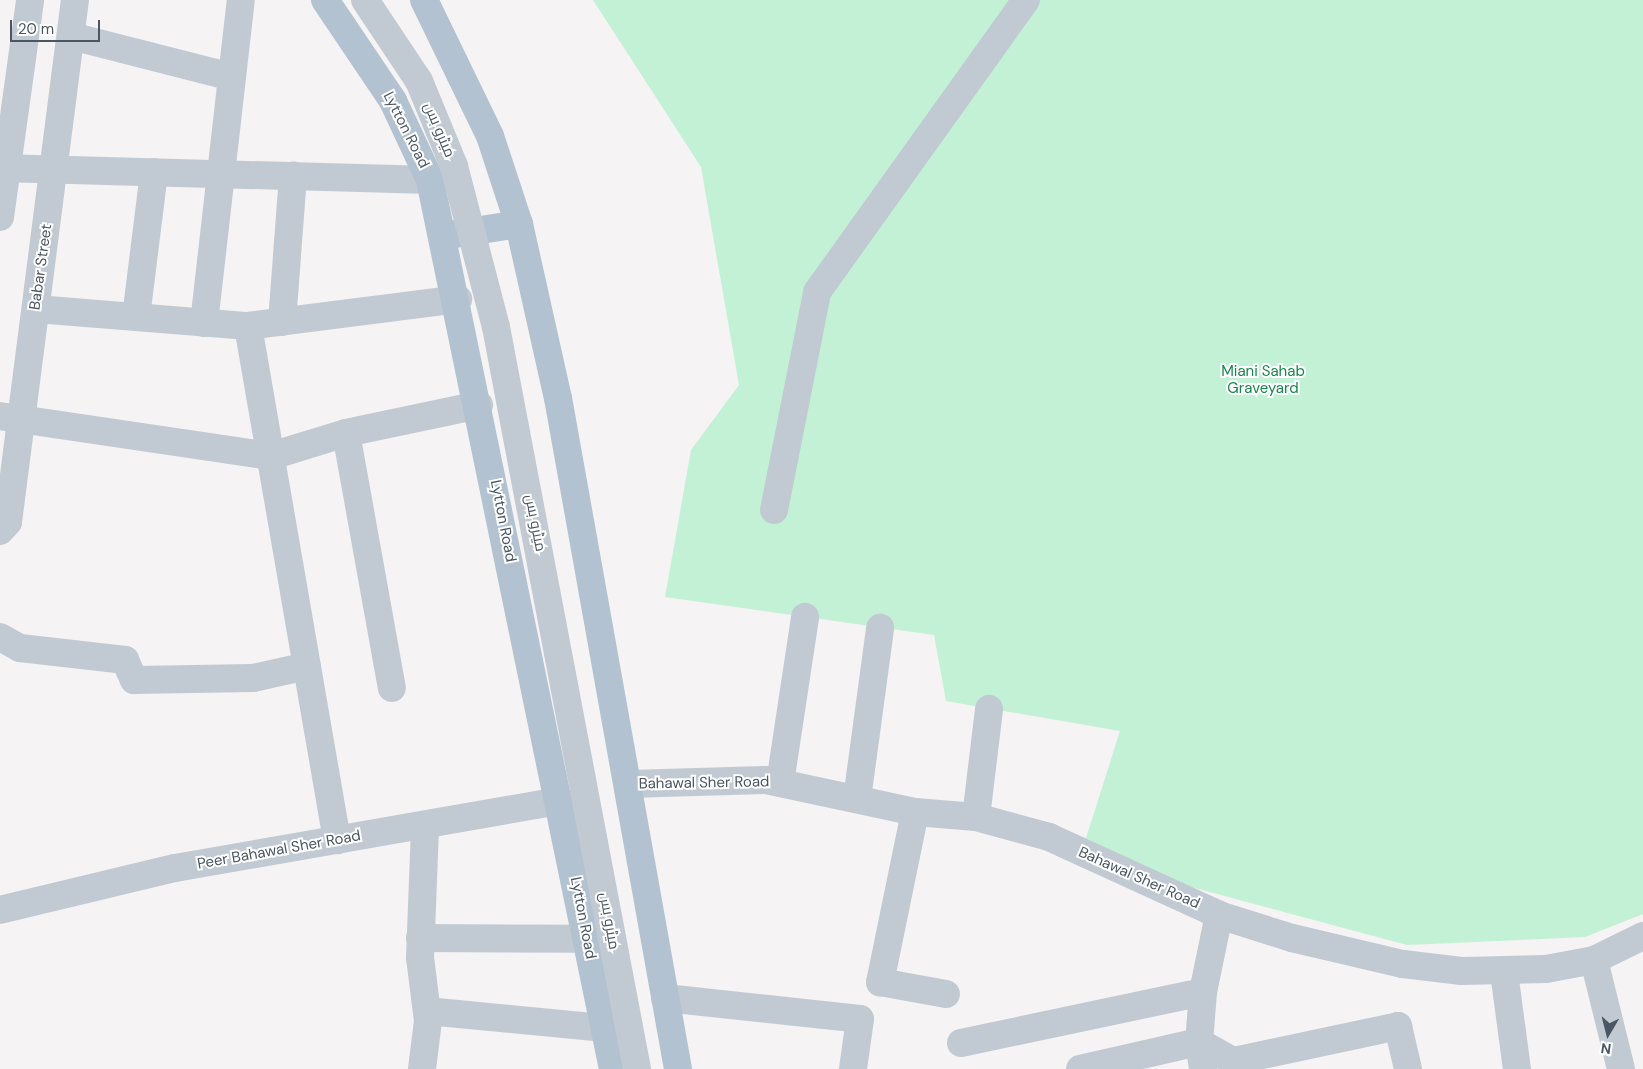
<!DOCTYPE html>
<html>
<head>
<meta charset="utf-8">
<style>
	body { margin:0 }
	#map { position:relative; width:1643px; height:1069px; overflow:hidden; background:#f5f3f3; font-family:"DM Sans",Cairo,sans-serif }
	div>[style] { position:absolute }
	.green>* { inset:0; background:#c3f1d5 }
	.minor>* { height:28px; margin:-14px; padding:0 14px; transform-origin:14px; border-radius:14px; background:#c1cad2 }
	.major>* { height:28px; margin:-14px; padding:0 14px; transform-origin:14px; border-radius:14px; background:#b3c2d1 }
	.minor-bridge>* { height:28px; margin:-14px; padding:0 14px; transform-origin:14px; border-radius:14px; background:#c1cad2 }
	span { translate:-50% -50%; white-space:nowrap; text-align:center; line-height:1.15; -webkit-text-stroke:4px #fff; paint-order:stroke }
	.street-label { font-size:15px; color:#4a5661 }
	.park-label { font-size:15px; color:#17864f }
	.north { position:absolute; left:1583px; top:1009px; width:50px; height:50px; -webkit-text-stroke:4px #fff; paint-order:stroke; rotate:188deg; font-size:14px; font-weight:700; line-height:20px; text-align:center; color:#4a5661 }
	.north::after { content:''; display:block; margin:auto; width:18px; height:22px; background:#4a5661; clip-path:polygon(50% 0,100% 100%,50% 72%,0 100%) }
	.scale { position:absolute; left:10px; top:20px; width:90px; height:22px; box-sizing:border-box; border:2px solid #4a5661; border-top:0; padding-left:6px; font-size:15px; line-height:18px; white-space:nowrap; color:#4a5661; -webkit-text-stroke:4px #fff; paint-order:stroke }
</style>
</head>
<body>
<div id="map">
	<div class="green">
		<div style="clip-path:polygon(593px 0,1643px 0,1643px 914px,1585px 937px,1407px 945px,1080px 857px,1120px 731px,946px 701px,934px 635px,665px 597px,691px 450px,739px 385px,701px 167px)"></div>
	</div>
	<div class="minor">
		<div style="left:71px;top:36px;width:166px;rotate:14.3deg"></div>
		<div style="left:0;top:168px;width:430px;rotate:1.6deg"></div>
		<div style="left:0;top:217px;width:219px;rotate:-82.1deg"></div>
		<div style="left:36px;top:309px;width:213px;rotate:4.6deg"></div>
		<div style="left:248px;top:326px;width:212px;rotate:-7.3deg"></div>
		<div style="left:136px;top:317px;width:146px;rotate:-82.9deg"></div>
		<div style="left:282px;top:322px;width:147px;rotate:-85.7deg"></div>
		<div style="left:204px;top:323px;width:325px;rotate:-83.5deg"></div>
		<div style="left:248px;top:326px;width:522px;rotate:80.18deg"></div>
		<div style="left:0;top:416px;width:274px;rotate:8.4deg"></div>
		<div style="left:271px;top:456px;width:78px;rotate:-17deg"></div>
		<div style="left:346px;top:433px;width:259px;rotate:79.8deg"></div>
		<div style="left:346px;top:433px;width:136px;rotate:-11.9deg"></div>
		<div style="left:774px;top:510px;width:222px;rotate:-78.8deg"></div>
		<div style="left:817px;top:292px;width:359px;rotate:-54.4deg"></div>
		<div style="left:0;top:531px;width:12px;rotate:-48deg"></div>
		<div style="left:8px;top:522px;width:526px;rotate:-82.69deg"></div>
		<div style="left:0;top:637px;width:23px;rotate:29deg"></div>
		<div style="left:20px;top:648px;width:106px;rotate:6.5deg"></div>
		<div style="left:125px;top:660px;width:22px;rotate:66deg"></div>
		<div style="left:134px;top:680px;width:119px;rotate:-1deg"></div>
		<div style="left:253px;top:678px;width:55px;rotate:-12.5deg"></div>
		<div style="left:780px;top:783px;width:168px;rotate:-81.4deg"></div>
		<div style="left:629px;top:784px;width:137px;rotate:-1.7deg"></div>
		<div style="left:766px;top:780px;width:152px;rotate:12.1deg"></div>
		<div style="left:915px;top:812px;width:61px;rotate:4.7deg"></div>
		<div style="left:976px;top:817px;width:76px;rotate:15.3deg"></div>
		<div style="left:1049px;top:837px;width:187px;rotate:24.6deg"></div>
		<div style="left:1219px;top:915px;width:77px;rotate:17.5deg"></div>
		<div style="left:1292px;top:938px;width:114px;rotate:13.2deg"></div>
		<div style="left:1403px;top:964px;width:59px;rotate:6.8deg"></div>
		<div style="left:1462px;top:971px;width:84px;rotate:-1.4deg"></div>
		<div style="left:1546px;top:969px;width:49px;rotate:-10.6deg"></div>
		<div style="left:1594px;top:960px;width:55px;rotate:-26.1deg"></div>
		<div style="left:857px;top:799px;width:173px;rotate:-82.3deg"></div>
		<div style="left:915px;top:812px;width:174px;rotate:101.6deg"></div>
		<div style="left:880px;top:982px;width:67px;rotate:10.3deg"></div>
		<div style="left:976px;top:817px;width:109px;rotate:-83.1deg"></div>
		<div style="left:0;top:910px;width:180px;rotate:-13.5deg"></div>
		<div style="left:175px;top:868px;width:391px;rotate:-9.9deg"></div>
		<div style="left:420px;top:938px;width:167px;rotate:0.3deg"></div>
		<div style="left:1594px;top:960px;width:112px;rotate:76.1deg"></div>
		<div style="left:1504px;top:972px;width:98px;rotate:82.4deg"></div>
		<div style="left:665px;top:998px;width:196px;rotate:6.1deg"></div>
		<div style="left:860px;top:1019px;width:50px;rotate:98deg"></div>
		<div style="left:427px;top:1011px;width:179px;rotate:5.5deg"></div>
		<div style="left:961px;top:1043px;width:247px;rotate:-11.9deg"></div>
		<div style="left:1234px;top:1061px;width:168px;rotate:-12deg"></div>
		<div style="left:1398px;top:1026px;width:44px;rotate:76.9deg"></div>
		<div style="left:422px;top:1069px;width:48px;rotate:-82.9deg"></div>
		<div style="left:428px;top:1021px;width:64px;rotate:-97.2deg"></div>
		<div style="left:420px;top:958px;width:133px;rotate:-87.8deg"></div>
		<div style="left:1080px;top:1069px;width:122px;rotate:-12.8deg"></div>
		<div style="left:1199px;top:1042px;width:55px;rotate:29.4deg"></div>
		<div style="left:1203px;top:1069px;width:27px;rotate:-98deg"></div>
		<div style="left:1199px;top:1042px;width:50px;rotate:-85.4deg"></div>
		<div style="left:1203px;top:992px;width:79px;rotate:-78.3deg"></div>
	</div>
	<div class="major">
		<div style="left:325px;top:0;width:122px;rotate:56deg"></div>
		<div style="left:393px;top:101px;width:87px;rotate:64.9deg"></div>
		<div style="left:430px;top:180px;width:908px;rotate:78.37deg"></div>
		<div style="left:424px;top:0;width:151px;rotate:64.1deg"></div>
		<div style="left:490px;top:136px;width:93px;rotate:71.8deg"></div>
		<div style="left:519px;top:224px;width:178px;rotate:77.4deg"></div>
		<div style="left:558px;top:398px;width:682px;rotate:79.86deg"></div>
		<div style="left:449px;top:235px;width:71px;rotate:-8.9deg"></div>
	</div>
	<div class="minor-bridge">
		<div style="left:365px;top:0;width:97px;rotate:56.3deg"></div>
		<div style="left:419px;top:81px;width:92px;rotate:67.6deg"></div>
		<div style="left:454px;top:166px;width:166px;rotate:75.4deg"></div>
		<div style="left:496px;top:327px;width:755px;rotate:79.24deg"></div>
	</div>
	<div class="street-label">
		<span style="left:406px;top:130px;rotate:63deg">Lytton Road</span>
		<span style="left:439px;top:130px;rotate:67deg">میٹرو بس</span>
		<span style="left:41px;top:267px;rotate:-82deg">Babar Street</span>
		<span style="left:503px;top:521px;rotate:79deg">Lytton Road</span>
		<span style="left:535px;top:523px;rotate:79deg">میٹرو بس</span>
		<span style="left:704px;top:783px;rotate:-1deg">Bahawal Sher Road</span>
		<span style="left:279px;top:850px;rotate:-10deg">Peer Bahawal Sher Road</span>
		<span style="left:1139px;top:878px;rotate:24deg">Bahawal Sher Road</span>
		<span style="left:583px;top:918px;rotate:79deg">Lytton Road</span>
		<span style="left:609px;top:921px;rotate:80deg">میٹرو بس</span>
	</div>
	<div class="park-label">
		<span style="left:1263px;top:380px">Miani Sahab<br>Graveyard</span>
	</div>
	<div class="north">N</div>
	<div class="scale">20 m</div>
</div>
</body>
</html>
